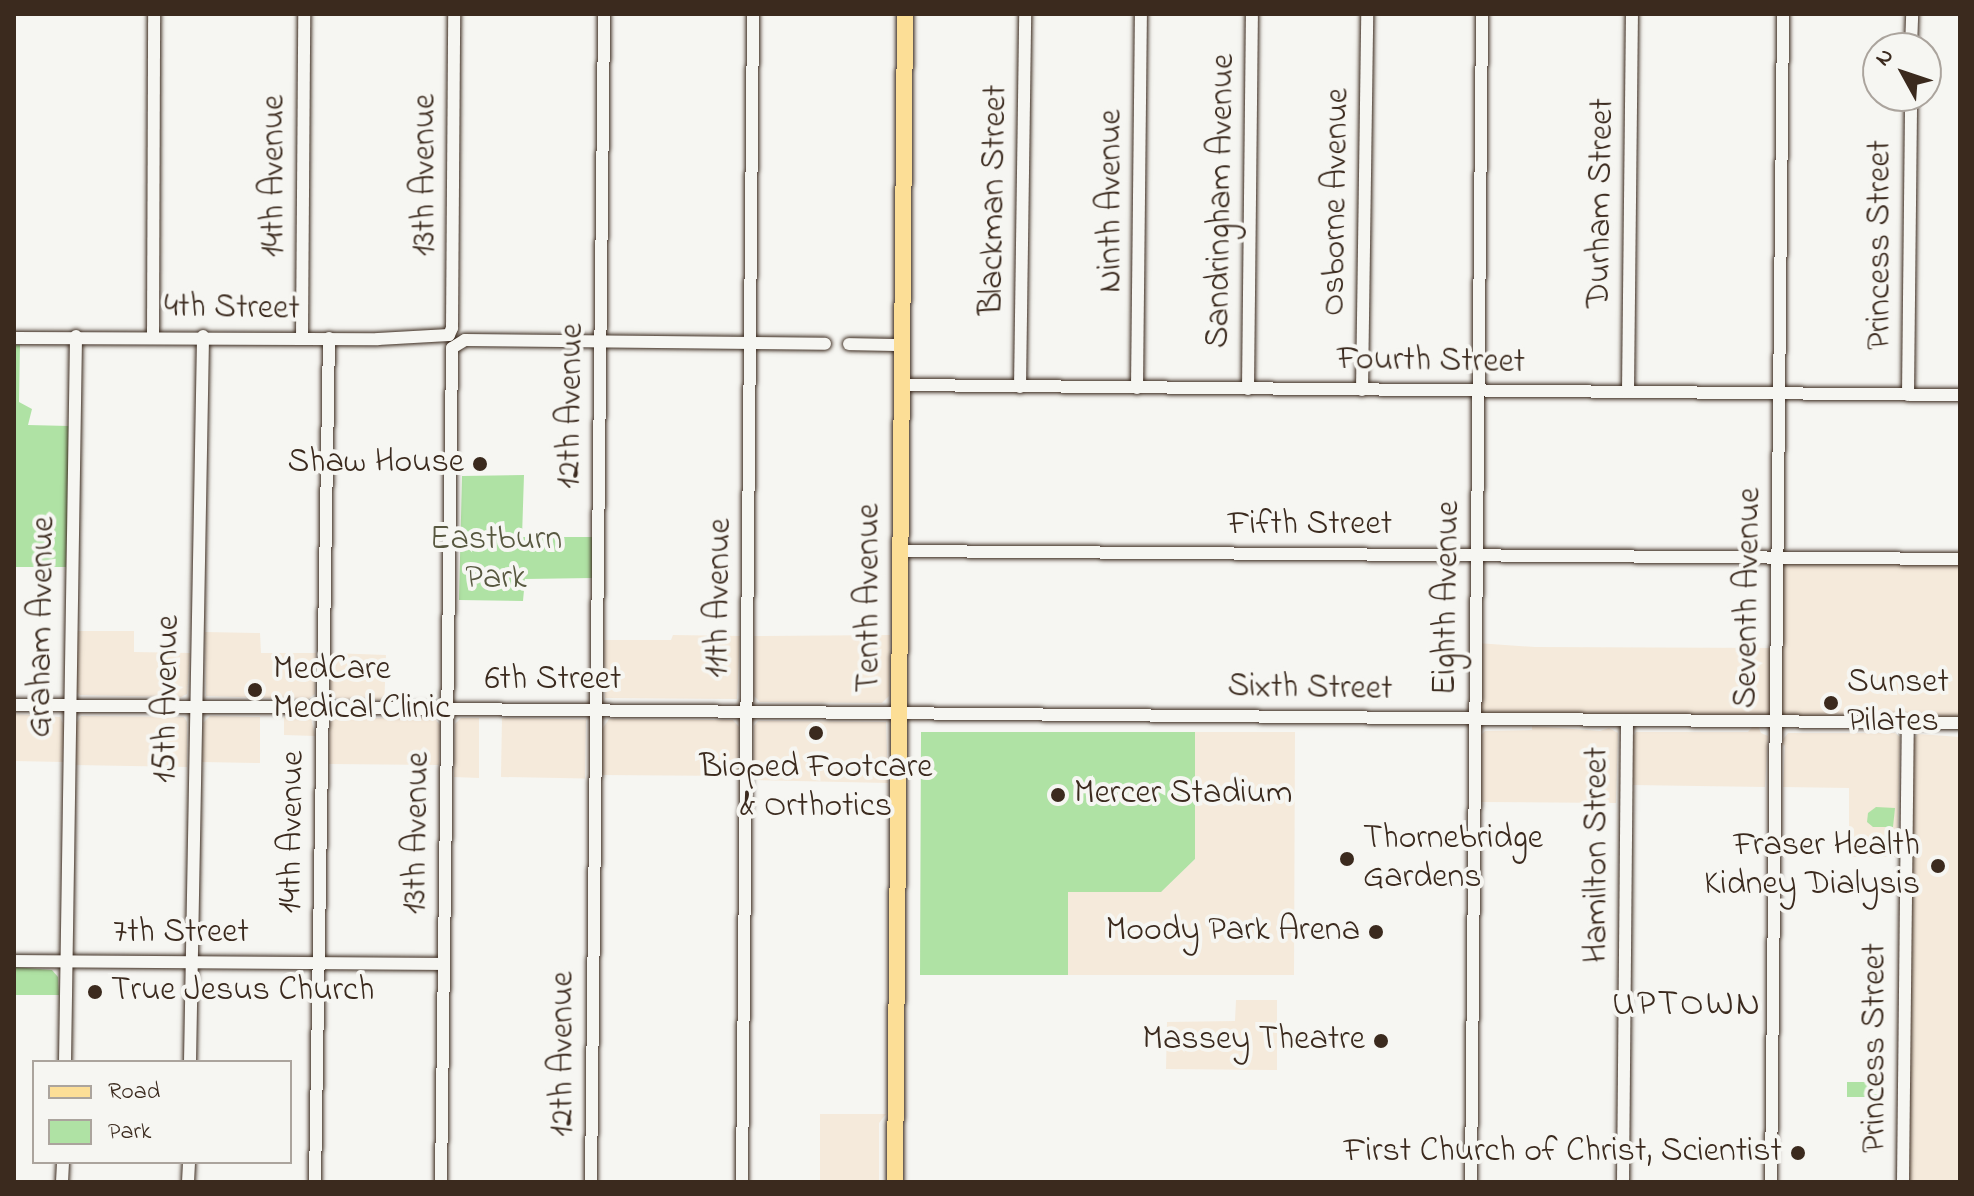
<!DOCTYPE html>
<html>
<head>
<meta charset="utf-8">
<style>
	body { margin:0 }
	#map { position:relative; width:1974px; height:1196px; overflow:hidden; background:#f6f6f2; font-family:"Indie Flower",sans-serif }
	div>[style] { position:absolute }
	.built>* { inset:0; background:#f5eadb; transform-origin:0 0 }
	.green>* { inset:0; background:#afe2a4; transform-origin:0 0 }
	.roads { filter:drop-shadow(0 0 2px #3b2a1e) drop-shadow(0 0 2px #3b2a1e) }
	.minor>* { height:12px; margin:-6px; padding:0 6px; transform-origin:6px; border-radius:6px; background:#f6f6f2 }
	.major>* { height:16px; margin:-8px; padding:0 8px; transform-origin:8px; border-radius:8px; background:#fcde96 }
	.dots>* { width:22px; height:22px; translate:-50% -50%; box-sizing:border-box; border:4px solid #f6f6f2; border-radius:50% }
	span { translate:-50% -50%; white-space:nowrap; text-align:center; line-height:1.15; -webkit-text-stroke:8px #f6f6f2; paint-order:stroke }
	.street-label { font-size:34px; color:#3b2a1e }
	.poi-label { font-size:34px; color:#3b2a1e }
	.right { translate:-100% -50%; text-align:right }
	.left { translate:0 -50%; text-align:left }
	.park-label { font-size:34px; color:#585840 }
	.neighbourhood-label { font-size:36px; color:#3b2a1e; letter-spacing:2px }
	.frame { position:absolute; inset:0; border:16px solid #3b2a1e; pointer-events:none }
	.legend { position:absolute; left:32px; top:1060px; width:260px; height:104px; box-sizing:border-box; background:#f6f6f2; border:2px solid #aba49d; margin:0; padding:10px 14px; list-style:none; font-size:24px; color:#3b2a1e }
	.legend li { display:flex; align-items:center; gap:16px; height:40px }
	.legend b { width:40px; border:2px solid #aba49d }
	.north { position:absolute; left:1862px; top:32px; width:80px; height:80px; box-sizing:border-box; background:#f6f6f2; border:2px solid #aba49d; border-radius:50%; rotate:310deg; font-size:22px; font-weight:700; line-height:32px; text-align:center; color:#3b2a1e }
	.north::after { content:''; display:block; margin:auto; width:28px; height:36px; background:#3b2a1e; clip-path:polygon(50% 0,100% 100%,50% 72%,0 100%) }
</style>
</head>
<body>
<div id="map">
	<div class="built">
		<div style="clip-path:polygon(1777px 558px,1960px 559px,1960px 723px,1474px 718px,1477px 643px,1535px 647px,1775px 648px)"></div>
		<div style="clip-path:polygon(77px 631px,134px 631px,134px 652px,190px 653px,187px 694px,181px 697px,80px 695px,76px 691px)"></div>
		<div style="clip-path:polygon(205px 632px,260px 633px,261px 653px,316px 653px,315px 694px,308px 699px,206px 696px)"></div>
		<div style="clip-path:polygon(673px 635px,740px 636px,737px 699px,605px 698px,604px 640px,671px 640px)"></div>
		<div style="clip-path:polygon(890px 635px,889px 696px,882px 703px,760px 702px,754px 696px,754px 636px)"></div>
		<div style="left:331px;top:653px;width:55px;height:45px;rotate:2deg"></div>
		<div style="clip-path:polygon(14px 714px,60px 717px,64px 726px,63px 762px,14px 761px)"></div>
		<div style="clip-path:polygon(81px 716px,184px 717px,187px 722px,187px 767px,75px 765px,75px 726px)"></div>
		<div style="clip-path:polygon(210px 716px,260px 717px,260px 763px,202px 762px,203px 723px)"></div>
		<div style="clip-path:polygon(284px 717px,311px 718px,315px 736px,284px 735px)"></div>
		<div style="clip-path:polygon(334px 718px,434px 718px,440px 725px,439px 765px,329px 764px,330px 723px)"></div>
		<div style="clip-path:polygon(461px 718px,479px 718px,479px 778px,454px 777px,455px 724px)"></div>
		<div style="left:502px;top:718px;width:84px;height:59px;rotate:1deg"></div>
		<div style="clip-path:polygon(609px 719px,733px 720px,739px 727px,738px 776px,600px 775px,601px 731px)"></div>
		<div style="clip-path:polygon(758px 721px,886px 722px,888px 783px,753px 780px,754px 726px)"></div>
		<div style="clip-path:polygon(1532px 726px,1600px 731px,1609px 728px,1618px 733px,1616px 803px,1480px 802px,1480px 736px,1485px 731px,1532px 730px)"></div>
		<div style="clip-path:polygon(1753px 726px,1758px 726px,1761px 733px,1768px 736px,1765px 787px,1632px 785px,1632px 739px,1636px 732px,1748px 732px)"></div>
		<div style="clip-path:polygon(1195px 732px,1295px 732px,1294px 975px,1068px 975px,1068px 892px,1160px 892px,1195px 859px)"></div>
		<div style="clip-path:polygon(1788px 733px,1895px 733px,1900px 737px,1897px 857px,1849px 857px,1849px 788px,1783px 787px,1785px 746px,1781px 742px)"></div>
		<div style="clip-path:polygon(1918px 734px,1960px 737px,1960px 1182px,1912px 1182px,1908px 1178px,1912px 741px)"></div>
		<div style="clip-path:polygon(1236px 1000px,1277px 1000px,1277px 1070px,1166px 1069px,1167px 1022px,1235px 1021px)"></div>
		<div style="clip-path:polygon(820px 1114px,886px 1114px,879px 1123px,879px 1182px,820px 1182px)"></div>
	</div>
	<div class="green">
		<div style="clip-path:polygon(14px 345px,20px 345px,19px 402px,32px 409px,28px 425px,69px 426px,66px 567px,14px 567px)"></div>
		<div style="clip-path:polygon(524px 475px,522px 537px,592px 537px,592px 578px,525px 579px,523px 601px,459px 600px,462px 476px)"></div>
		<div style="clip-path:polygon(921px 732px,1195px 732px,1195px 859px,1161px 892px,1068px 892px,1068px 975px,920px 975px)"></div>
		<div style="clip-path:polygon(1876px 807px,1895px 808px,1893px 827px,1873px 827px,1867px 822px,1868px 813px)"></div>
		<div style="clip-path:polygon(14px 967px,52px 970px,58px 977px,59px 995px,14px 995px)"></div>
		<div style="left:1847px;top:1082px;width:32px;height:15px"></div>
	</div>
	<div class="roads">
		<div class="minor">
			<div style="left:1911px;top:48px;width:34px;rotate:-88deg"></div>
			<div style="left:153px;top:336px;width:322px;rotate:-89.8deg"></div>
			<div style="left:302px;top:337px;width:323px;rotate:-89.6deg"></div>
			<div style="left:14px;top:338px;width:364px;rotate:0.2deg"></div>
			<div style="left:378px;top:339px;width:71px;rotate:-3.2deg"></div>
			<div style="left:449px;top:335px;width:8px;rotate:-67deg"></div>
			<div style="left:452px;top:328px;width:314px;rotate:-89.6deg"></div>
			<div style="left:849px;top:344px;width:53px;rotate:1.1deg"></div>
			<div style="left:901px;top:385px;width:1059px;rotate:0.54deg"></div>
			<div style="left:1020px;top:387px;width:373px;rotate:-89.2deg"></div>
			<div style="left:1137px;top:388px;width:374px;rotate:-89.4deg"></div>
			<div style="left:1248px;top:389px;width:375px;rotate:-89.4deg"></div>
			<div style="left:1362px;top:390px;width:376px;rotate:-89.2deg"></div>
			<div style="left:1628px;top:392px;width:378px;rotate:-89.4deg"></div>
			<div style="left:1908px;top:395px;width:299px;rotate:-89.4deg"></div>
			<div style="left:900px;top:551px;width:1060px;rotate:0.43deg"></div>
			<div style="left:14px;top:705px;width:1946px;rotate:0.53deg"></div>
			<div style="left:14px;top:961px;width:430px;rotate:0.4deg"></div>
			<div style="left:65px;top:1062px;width:726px;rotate:-89.13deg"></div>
			<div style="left:190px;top:1062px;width:726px;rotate:-88.97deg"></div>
			<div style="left:62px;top:1182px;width:20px;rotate:-87deg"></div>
			<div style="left:188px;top:1182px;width:20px;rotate:-87deg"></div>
			<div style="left:315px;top:1182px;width:844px;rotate:-89.05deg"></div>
			<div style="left:441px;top:1182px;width:834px;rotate:-89.24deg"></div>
			<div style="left:452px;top:348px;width:15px;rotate:-32deg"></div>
			<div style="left:465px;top:340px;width:360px;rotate:0.6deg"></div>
			<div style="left:591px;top:1182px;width:1168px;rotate:-89.36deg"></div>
			<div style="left:742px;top:1182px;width:1168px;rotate:-89.46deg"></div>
			<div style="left:1471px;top:1182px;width:1168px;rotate:-89.46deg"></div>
			<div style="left:1623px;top:1182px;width:462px;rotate:-89.5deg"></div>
			<div style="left:1771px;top:1182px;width:1168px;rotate:-89.41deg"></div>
			<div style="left:1903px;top:1182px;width:459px;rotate:-89.4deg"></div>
		</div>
		<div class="major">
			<div style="left:895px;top:1182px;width:1168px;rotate:-89.51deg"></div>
		</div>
	</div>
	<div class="dots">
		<div style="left:480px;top:464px;background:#3b2a1e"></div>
		<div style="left:255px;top:690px;background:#3b2a1e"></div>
		<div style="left:1831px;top:703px;background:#3b2a1e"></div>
		<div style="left:816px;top:733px;background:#3b2a1e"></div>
		<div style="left:1058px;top:795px;background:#3b2a1e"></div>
		<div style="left:1347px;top:859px;background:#3b2a1e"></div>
		<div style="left:1938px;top:866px;background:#3b2a1e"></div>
		<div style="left:1376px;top:932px;background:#3b2a1e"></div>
		<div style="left:95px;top:992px;background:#3b2a1e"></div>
		<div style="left:1381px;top:1041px;background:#3b2a1e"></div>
		<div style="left:1798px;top:1153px;background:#3b2a1e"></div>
	</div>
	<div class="street-label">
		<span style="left:426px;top:175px;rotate:-90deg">13th Avenue</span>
		<span style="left:275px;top:176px;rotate:-90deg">14th Avenue</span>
		<span style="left:995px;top:200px;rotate:-89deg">Blackman Street</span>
		<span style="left:1112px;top:201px;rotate:-90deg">Ninth Avenue</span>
		<span style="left:1222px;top:201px;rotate:-89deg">Sandringham Avenue</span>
		<span style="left:1337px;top:202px;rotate:-89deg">Osborne Avenue</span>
		<span style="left:1602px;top:203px;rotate:-89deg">Durham Street</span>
		<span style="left:1881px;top:245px;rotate:-90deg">Princess Street</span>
		<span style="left:232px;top:309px;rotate:1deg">4th Street</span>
		<span style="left:1431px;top:362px;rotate:1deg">Fourth Street</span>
		<span style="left:572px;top:406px;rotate:-89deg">12th Avenue</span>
		<span style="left:1310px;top:526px">Fifth Street</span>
		<span style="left:720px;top:598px;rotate:-89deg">11th Avenue</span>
		<span style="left:870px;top:598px;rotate:-90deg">Tenth Avenue</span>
		<span style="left:1448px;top:598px;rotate:-89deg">Eighth Avenue</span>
		<span style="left:1749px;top:598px;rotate:-89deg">Seventh Avenue</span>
		<span style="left:43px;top:627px;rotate:-89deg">Graham Avenue</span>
		<span style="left:553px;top:681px">6th Street</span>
		<span style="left:1310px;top:689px;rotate:1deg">Sixth Street</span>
		<span style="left:168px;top:699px;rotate:-89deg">15th Avenue</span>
		<span style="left:293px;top:832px;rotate:-89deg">14th Avenue</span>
		<span style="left:418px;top:833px;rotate:-89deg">13th Avenue</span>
		<span style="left:1598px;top:855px;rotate:-90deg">Hamilton Street</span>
		<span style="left:181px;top:934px">7th Street</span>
		<span style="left:1876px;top:1048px;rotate:-90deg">Princess Street</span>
		<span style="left:564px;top:1054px;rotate:-90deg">12th Avenue</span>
	</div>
	<div class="poi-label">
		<span class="right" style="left:464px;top:464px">Shaw House</span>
		<span class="left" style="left:273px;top:690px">MedCare<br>Medical Clinic</span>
		<span class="left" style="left:1847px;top:703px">Sunset<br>Pilates</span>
		<span style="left:816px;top:788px">Bioped Footcare<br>&amp; Orthotics</span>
		<span class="left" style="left:1074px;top:795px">Mercer Stadium</span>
		<span class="left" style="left:1363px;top:859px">Thornebridge<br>Gardens</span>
		<span class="right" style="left:1920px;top:866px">Fraser Health<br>Kidney Dialysis</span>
		<span class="right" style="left:1360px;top:932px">Moody Park Arena</span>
		<span class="left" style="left:111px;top:992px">True Jesus Church</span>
		<span class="right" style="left:1365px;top:1041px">Massey Theatre</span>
		<span class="right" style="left:1782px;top:1153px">First Church of Christ, Scientist</span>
	</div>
	<div class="park-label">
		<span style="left:496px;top:560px">Eastburn<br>Park</span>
	</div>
	<div class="neighbourhood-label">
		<span style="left:1687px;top:1006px">UPTOWN</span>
	</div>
	<div class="frame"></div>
	<ul class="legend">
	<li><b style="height:10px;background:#fcde96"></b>Road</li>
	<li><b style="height:22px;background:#afe2a4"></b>Park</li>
	</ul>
	<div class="north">N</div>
</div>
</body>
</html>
